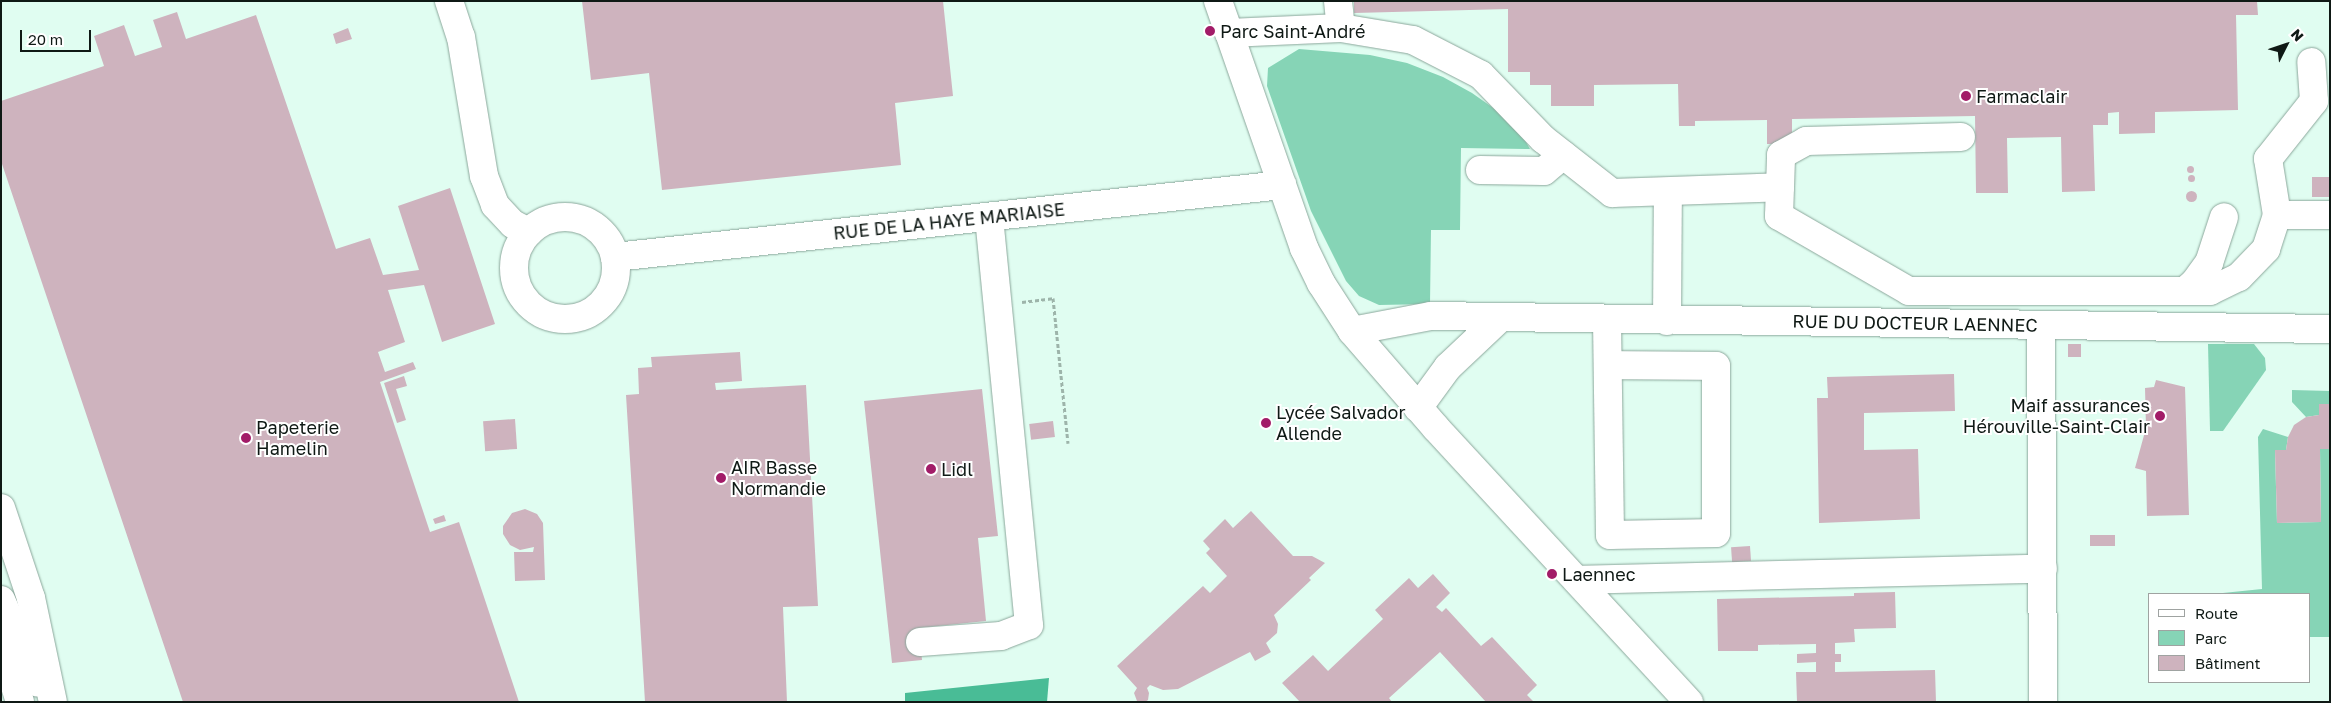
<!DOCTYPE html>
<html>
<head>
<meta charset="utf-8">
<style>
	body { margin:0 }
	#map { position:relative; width:2331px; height:703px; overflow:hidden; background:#e0fdf1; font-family:"Golos Text",sans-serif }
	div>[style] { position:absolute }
	.green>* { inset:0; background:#86d4b6 }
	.water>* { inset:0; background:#49bc96 }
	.building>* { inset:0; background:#ceb3be; transform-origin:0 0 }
	.round { border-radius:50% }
	.path>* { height:3px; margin-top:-1.5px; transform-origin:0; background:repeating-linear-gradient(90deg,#9db4aa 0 4px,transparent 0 6.5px) }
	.roads { filter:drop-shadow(0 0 1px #8ba79b) drop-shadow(0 0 1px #8ba79b) }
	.minor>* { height:28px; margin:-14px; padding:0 14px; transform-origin:14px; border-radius:14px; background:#fff }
	.minor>.ring { margin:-14px; padding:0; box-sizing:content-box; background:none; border:28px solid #fff; border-radius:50% }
	.highway>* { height:28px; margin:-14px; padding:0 14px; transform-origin:14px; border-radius:14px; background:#fff }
	.dots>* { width:14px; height:14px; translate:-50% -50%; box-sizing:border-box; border:2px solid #fff; border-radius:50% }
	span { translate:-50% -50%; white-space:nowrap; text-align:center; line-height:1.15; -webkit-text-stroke:4px #fff; paint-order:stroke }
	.poi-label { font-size:18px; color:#0f1915 }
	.left { translate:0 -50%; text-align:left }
	.right { translate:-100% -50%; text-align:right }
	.street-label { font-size:18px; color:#0f1915 }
	.frame { position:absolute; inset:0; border:2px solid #0f1915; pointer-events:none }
	.legend { position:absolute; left:2148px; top:593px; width:162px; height:90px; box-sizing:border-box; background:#fff; border:1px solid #9fa3a1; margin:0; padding:6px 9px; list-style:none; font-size:15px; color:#0f1915 }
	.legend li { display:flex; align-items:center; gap:10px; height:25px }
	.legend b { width:25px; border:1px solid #9fa3a1 }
	.north { position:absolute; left:2261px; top:20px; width:50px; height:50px; -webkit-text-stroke:4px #fff; paint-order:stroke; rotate:49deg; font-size:14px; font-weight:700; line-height:20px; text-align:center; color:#0f1915 }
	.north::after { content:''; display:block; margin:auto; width:18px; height:22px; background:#0f1915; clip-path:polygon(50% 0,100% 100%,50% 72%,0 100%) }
	.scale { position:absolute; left:20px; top:30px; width:71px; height:22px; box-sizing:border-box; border:2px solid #0f1915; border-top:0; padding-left:6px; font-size:15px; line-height:18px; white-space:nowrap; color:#0f1915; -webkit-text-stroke:4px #fff; paint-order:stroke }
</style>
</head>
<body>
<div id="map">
	<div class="green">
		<div style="clip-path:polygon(1299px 49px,1370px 55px,1407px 63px,1443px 77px,1472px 93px,1499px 112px,1522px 135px,1530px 149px,1461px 148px,1460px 230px,1431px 230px,1430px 304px,1379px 305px,1359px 296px,1346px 281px,1311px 211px,1267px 86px,1268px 68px)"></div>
		<div style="clip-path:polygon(2208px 344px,2254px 344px,2265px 358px,2266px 370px,2223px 431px,2210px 431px)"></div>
		<div style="clip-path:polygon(2292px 390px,2330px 391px,2330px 404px,2319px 404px,2319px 415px,2306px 417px,2292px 402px)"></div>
		<div style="clip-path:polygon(2263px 429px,2288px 437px,2286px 450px,2275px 451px,2277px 523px,2321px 522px,2320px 449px,2330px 449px,2330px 637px,2310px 637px,2310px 594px,2213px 594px,2262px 589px,2258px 437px)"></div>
	</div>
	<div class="water">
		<div style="clip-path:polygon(1049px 678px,1047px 702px,905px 702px,905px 693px)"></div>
	</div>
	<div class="building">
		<div style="clip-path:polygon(582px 1px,943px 1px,953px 96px,895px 103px,901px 165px,662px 190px,649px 73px,591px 80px)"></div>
		<div style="clip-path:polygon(1354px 1px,2257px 1px,2258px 15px,2236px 15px,2238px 110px,2155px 112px,2155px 133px,2119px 134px,2119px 112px,2108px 113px,2108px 125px,2093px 125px,2095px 191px,2062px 192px,2061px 137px,2007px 138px,2008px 193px,1976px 193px,1975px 116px,1792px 119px,1792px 144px,1767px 144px,1767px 120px,1695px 121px,1695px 126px,1679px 126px,1678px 84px,1594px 85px,1594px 106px,1551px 106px,1551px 85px,1530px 85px,1530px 72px,1508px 72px,1508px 9px,1354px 13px)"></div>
		<div style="clip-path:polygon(177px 12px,186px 39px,256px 15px,336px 249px,370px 238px,383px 275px,419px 270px,398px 206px,450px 188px,495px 324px,442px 342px,424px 285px,388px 290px,405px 342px,378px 352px,385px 372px,413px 362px,416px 369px,380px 382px,430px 532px,459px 522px,519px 702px,183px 702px,1px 161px,1px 101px,104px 66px,94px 36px,124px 25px,135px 56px,162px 47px,153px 20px)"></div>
		<div style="clip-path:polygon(348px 28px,352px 39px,336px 44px,333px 34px)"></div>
		<div class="round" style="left:2186.5px;top:165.5px;width:7px;height:7px"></div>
		<div class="round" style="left:2187.5px;top:174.5px;width:7px;height:7px"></div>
		<div style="left:2330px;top:177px;width:20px;height:18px;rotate:90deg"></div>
		<div class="round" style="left:2185.5px;top:190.5px;width:11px;height:11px"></div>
		<div style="left:2068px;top:344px;width:13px;height:13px"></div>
		<div style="clip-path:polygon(740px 352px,742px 381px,715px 383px,716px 390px,806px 385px,818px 606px,783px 607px,787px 702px,645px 702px,626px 395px,639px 394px,638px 368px,652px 367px,651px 357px)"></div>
		<div style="clip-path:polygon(1954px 374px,1955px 411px,1864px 413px,1864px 450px,1918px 449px,1920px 519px,1819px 523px,1817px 398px,1828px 398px,1827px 377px)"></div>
		<div style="clip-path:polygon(404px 376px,407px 386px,396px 389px,406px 420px,397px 423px,384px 383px)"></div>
		<div style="clip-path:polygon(2156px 380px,2185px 387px,2189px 515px,2147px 516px,2146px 471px,2135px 468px,2146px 428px,2145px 388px,2154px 387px)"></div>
		<div style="clip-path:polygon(982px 389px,998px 536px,978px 538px,986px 621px,919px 628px,922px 660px,892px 663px,864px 401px)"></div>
		<div style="clip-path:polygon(2319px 404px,2330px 404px,2330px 449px,2320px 449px,2321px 522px,2277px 523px,2275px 450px,2286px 450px,2288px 437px,2294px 425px,2306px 417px,2319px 415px)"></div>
		<div style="left:515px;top:419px;width:30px;height:32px;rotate:86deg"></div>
		<div style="left:1053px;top:421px;width:16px;height:24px;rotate:83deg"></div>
		<div style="clip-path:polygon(525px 509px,537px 514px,543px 523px,545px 580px,515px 581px,514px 552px,533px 552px,534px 547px,520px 550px,510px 545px,503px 534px,503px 526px,512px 513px)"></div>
		<div style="clip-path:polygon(1251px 511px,1293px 556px,1312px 556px,1325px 563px,1309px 578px,1311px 580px,1274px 615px,1278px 624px,1277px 633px,1266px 643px,1271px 652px,1255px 661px,1250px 652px,1178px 689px,1163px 690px,1150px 685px,1147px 688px,1149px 693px,1148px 700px,1145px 702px,1137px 701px,1134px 693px,1137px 688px,1117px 666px,1203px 586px,1210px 593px,1227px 576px,1206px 553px,1210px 549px,1203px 541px,1225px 519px,1233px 528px)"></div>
		<div style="clip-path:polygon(444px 515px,446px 521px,435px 524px,433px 519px)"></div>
		<div style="left:2115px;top:535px;width:11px;height:25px;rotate:90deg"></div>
		<div style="left:1750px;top:546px;width:15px;height:19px;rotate:86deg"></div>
		<div style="clip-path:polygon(1433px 574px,1450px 593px,1436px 607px,1442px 612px,1446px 608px,1481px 646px,1492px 637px,1537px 685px,1527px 695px,1534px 702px,1486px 702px,1440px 652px,1389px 698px,1392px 702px,1300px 702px,1282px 683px,1313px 655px,1328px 671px,1383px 619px,1375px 610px,1409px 578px,1418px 588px)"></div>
		<div style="clip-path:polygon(1895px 592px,1896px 628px,1854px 629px,1855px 642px,1835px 643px,1835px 654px,1841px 654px,1841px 662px,1835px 662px,1835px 672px,1935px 670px,1936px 702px,1797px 702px,1796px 672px,1816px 672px,1816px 662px,1797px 663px,1797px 654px,1816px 653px,1816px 644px,1758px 645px,1758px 651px,1718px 651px,1717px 599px,1854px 596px,1854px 593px)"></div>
	</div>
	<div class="path">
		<div style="left:1022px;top:302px;width:31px;rotate:-7deg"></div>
		<div style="left:1053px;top:298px;width:146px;rotate:84.1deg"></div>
	</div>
	<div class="roads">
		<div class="minor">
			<div style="left:449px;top:1px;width:38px;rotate:72deg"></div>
			<div style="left:461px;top:37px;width:141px;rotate:80.6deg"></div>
			<div style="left:484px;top:176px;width:31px;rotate:69deg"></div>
			<div style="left:495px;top:205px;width:26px;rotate:47deg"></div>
			<div style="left:513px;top:224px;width:18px;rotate:27deg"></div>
			<div style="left:1218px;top:1px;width:262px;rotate:70.8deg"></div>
			<div style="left:1304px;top:248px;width:39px;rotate:64deg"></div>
			<div style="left:1321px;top:283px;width:57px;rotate:57.1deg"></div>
			<div style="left:1352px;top:331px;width:128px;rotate:49.1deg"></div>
			<div style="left:1436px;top:428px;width:373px;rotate:47.3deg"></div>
			<div style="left:1338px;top:1px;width:27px;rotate:84deg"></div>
			<div style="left:1229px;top:33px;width:112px;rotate:-2.6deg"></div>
			<div style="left:1341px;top:28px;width:73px;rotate:9.5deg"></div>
			<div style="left:1413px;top:40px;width:76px;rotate:27.2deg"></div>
			<div style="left:1481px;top:75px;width:89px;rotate:45.9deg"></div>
			<div style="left:1543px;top:139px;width:88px;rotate:38deg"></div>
			<div style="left:1612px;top:193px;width:168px;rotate:-2deg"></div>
			<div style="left:1780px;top:187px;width:29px;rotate:92deg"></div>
			<div style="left:1779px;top:216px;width:150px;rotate:30deg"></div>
			<div style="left:1909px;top:291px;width:301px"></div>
			<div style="left:2210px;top:291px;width:32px;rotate:-26deg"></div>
			<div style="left:2239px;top:277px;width:39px;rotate:-46deg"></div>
			<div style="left:2266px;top:249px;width:36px;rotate:-72deg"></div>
			<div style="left:2277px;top:215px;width:53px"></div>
			<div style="left:1480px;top:170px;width:64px;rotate:0.9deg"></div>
			<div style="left:1544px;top:171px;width:25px;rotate:-40deg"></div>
			<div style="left:1780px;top:187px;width:32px;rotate:-88deg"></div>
			<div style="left:1781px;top:155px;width:29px;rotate:-29deg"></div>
			<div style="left:1806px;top:141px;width:155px;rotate:-1.5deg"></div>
			<div style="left:2277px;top:215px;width:57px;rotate:-99.1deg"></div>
			<div style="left:2268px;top:159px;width:74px;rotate:-51.6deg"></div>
			<div style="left:2314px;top:101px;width:39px;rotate:-94deg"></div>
			<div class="ring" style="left:514px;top:217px;width:74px;height:74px"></div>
			<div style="left:615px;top:257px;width:671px;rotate:-6.16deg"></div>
			<div style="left:2185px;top:291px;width:13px;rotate:-42deg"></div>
			<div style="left:2195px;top:282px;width:24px;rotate:-54deg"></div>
			<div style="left:2209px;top:263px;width:48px;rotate:-71.9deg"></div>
			<div style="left:1607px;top:320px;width:215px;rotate:89.2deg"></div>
			<div style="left:1610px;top:535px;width:106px;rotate:-1.1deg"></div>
			<div style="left:1716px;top:533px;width:167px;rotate:-90deg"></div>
			<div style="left:1716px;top:366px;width:108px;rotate:-179.5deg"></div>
			<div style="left:1667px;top:321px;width:129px;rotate:-89.6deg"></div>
			<div style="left:2041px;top:325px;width:377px;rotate:89.7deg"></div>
			<div style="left:1352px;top:331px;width:80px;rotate:-10.8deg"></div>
			<div style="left:1431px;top:316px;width:899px;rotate:0.83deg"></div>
			<div style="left:1418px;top:408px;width:51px;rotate:-53.8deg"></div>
			<div style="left:1448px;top:367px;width:71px;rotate:-43.3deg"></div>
			<div style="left:1577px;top:580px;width:466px;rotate:-1.4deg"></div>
			<div style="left:920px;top:642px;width:81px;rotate:-4.2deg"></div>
			<div style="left:1001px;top:636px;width:30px;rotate:-21deg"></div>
			<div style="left:1029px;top:625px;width:410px;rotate:-95.6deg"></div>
		</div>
		<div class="highway">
			<div style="left:1px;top:508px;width:95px;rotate:71.6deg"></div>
			<div style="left:31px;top:598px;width:106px;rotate:78.1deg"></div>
			<div style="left:1px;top:600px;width:90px;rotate:66.3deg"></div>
			<div style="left:1px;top:643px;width:62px;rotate:72.1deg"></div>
		</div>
	</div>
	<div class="dots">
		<div style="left:1210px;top:31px;background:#a21c68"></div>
		<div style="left:1966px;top:96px;background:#a21c68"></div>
		<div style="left:2160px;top:416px;background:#a21c68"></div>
		<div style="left:1266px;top:423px;background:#a21c68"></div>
		<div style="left:246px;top:438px;background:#a21c68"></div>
		<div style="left:931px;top:469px;background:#a21c68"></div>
		<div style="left:721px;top:478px;background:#a21c68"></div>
		<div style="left:1552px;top:574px;background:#a21c68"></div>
	</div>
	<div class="poi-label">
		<span class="left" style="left:1220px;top:31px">Parc Saint-André</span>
		<span class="left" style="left:1976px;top:96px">Farmaclair</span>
		<span class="right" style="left:2150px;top:416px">Maif assurances<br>Hérouville-Saint-Clair</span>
		<span class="left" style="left:1276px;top:423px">Lycée Salvador<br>Allende</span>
		<span class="left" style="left:256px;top:438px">Papeterie<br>Hamelin</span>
		<span class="left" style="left:731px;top:478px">AIR Basse<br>Normandie</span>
		<span class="left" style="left:941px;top:469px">Lidl</span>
		<span class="left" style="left:1562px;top:574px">Laennec</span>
	</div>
	<div class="street-label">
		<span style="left:949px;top:221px;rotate:-6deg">RUE DE LA HAYE MARIAISE</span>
		<span style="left:1915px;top:323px;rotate:1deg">RUE DU DOCTEUR LAENNEC</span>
	</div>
	<div class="frame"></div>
	<ul class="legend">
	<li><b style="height:6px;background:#fff"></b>Route</li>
	<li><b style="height:14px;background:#86d4b6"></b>Parc</li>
	<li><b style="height:14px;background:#ceb3be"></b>Bâtiment</li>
	</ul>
	<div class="north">N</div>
	<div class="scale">20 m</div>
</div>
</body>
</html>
